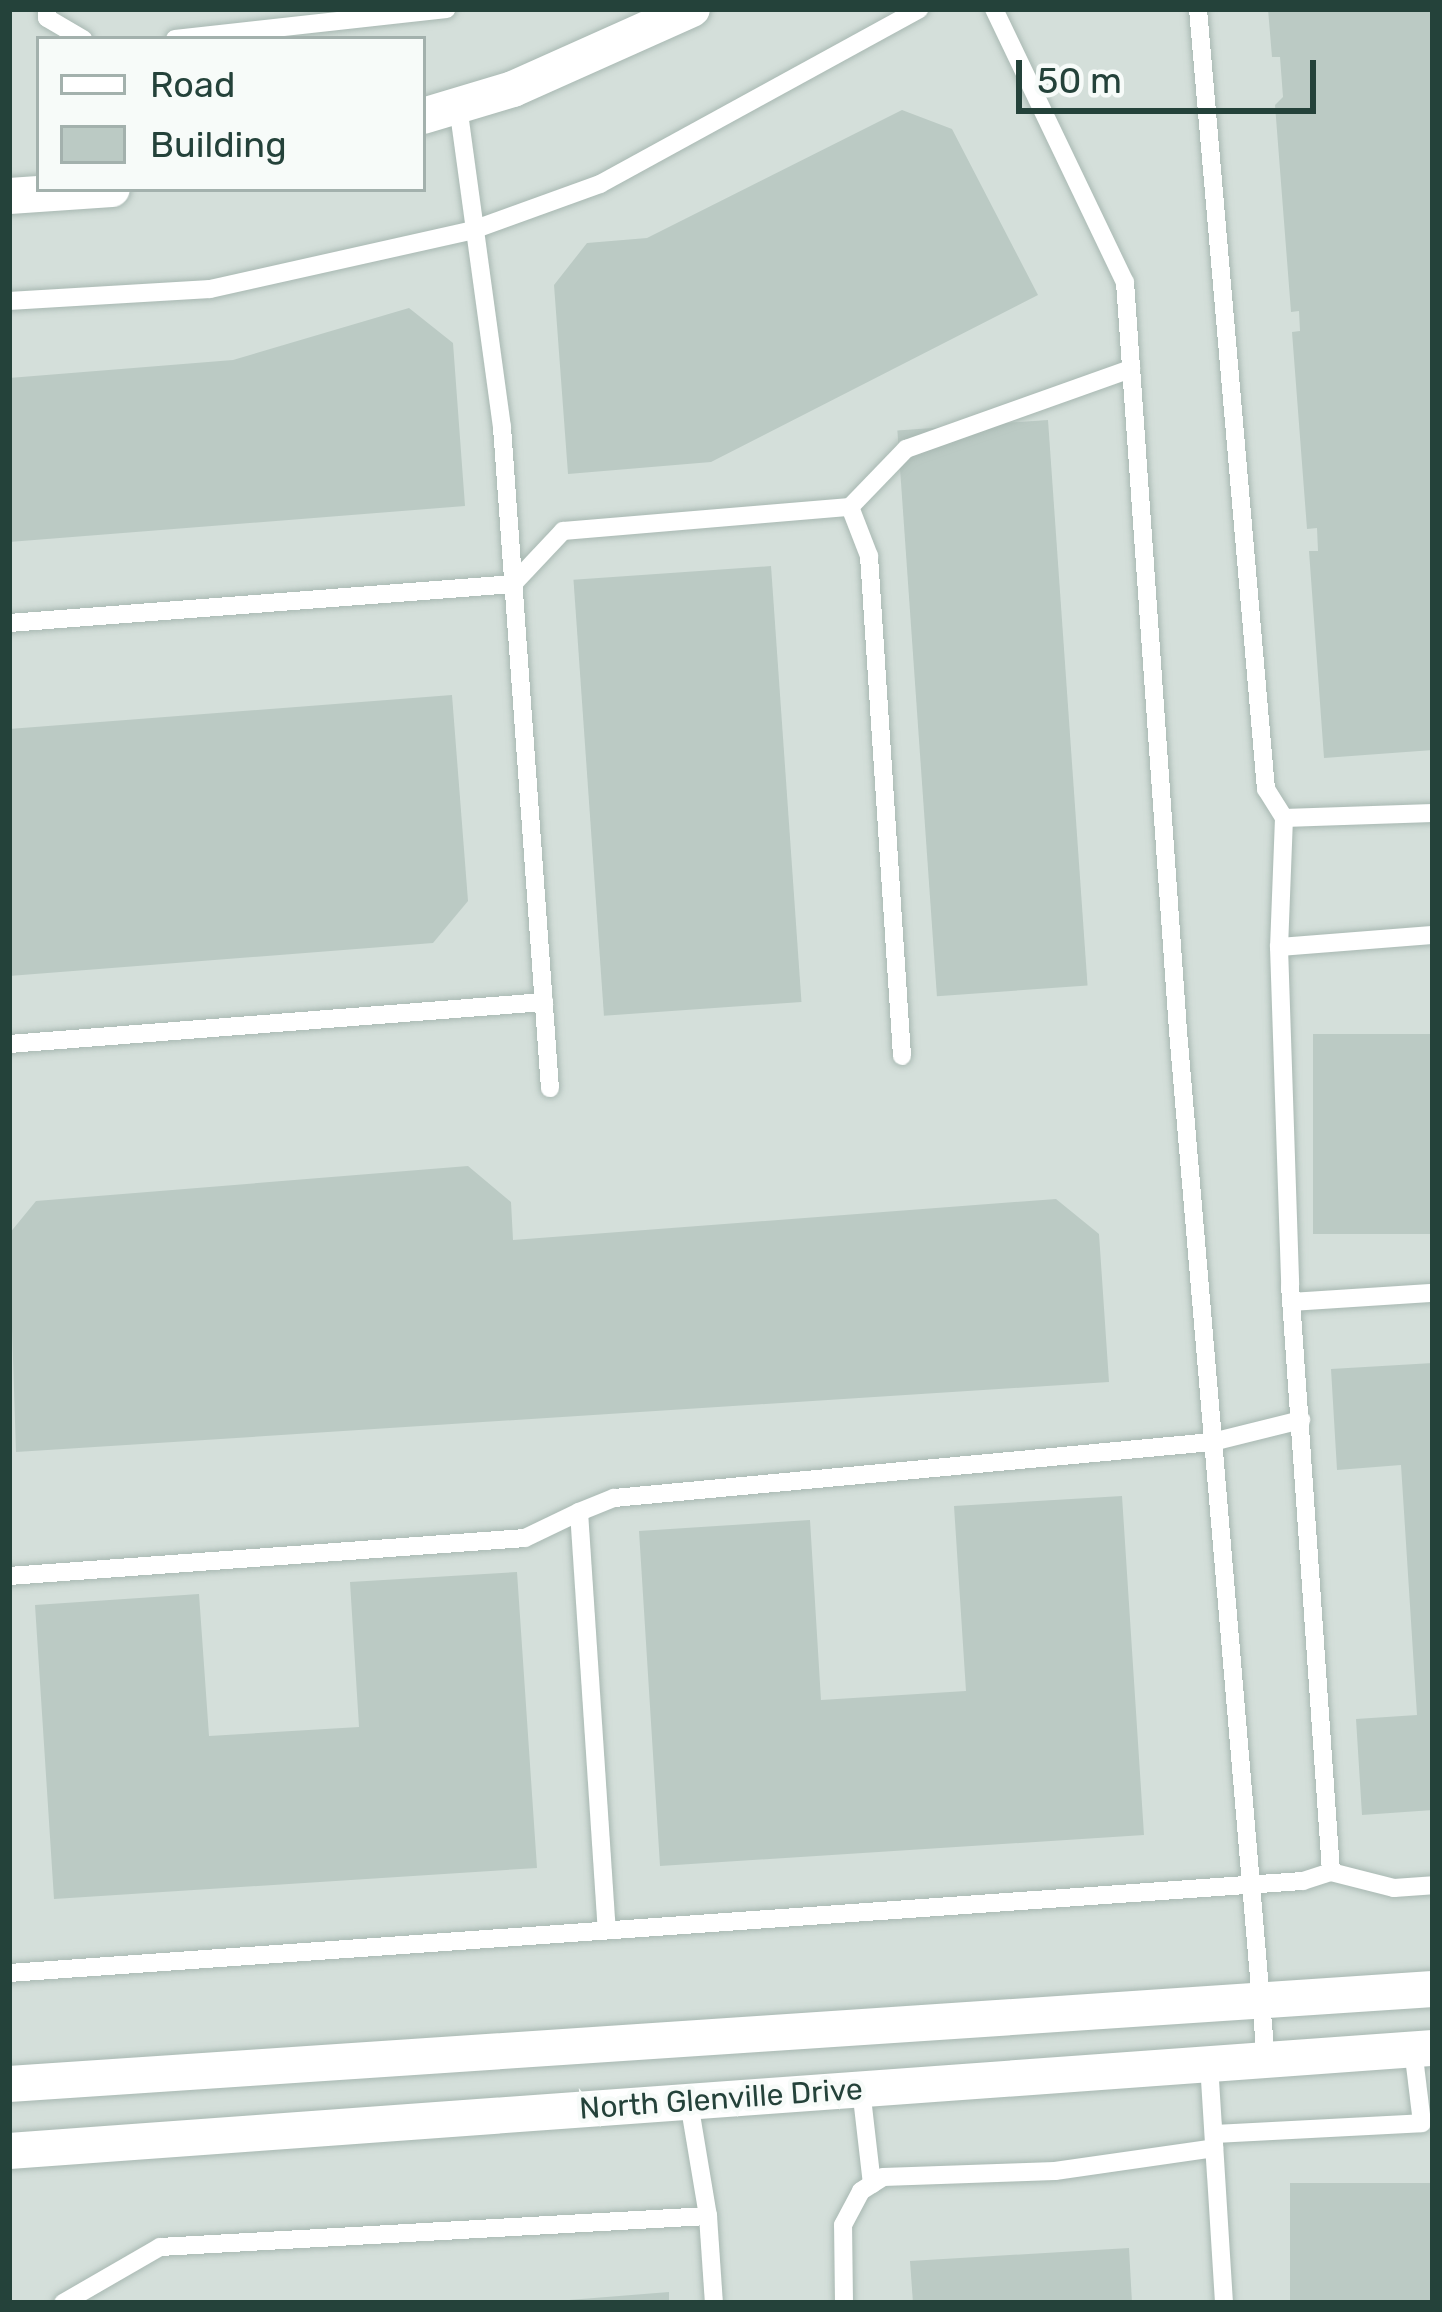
<!DOCTYPE html>
<html>
<head>
<meta charset="utf-8">
<style>
	body { margin:0 }
	#map { position:relative; width:1442px; height:2312px; overflow:hidden; background:#e6efeb; font-family:Rubik,sans-serif }
	div>[style] { position:absolute }
	.built>* { inset:0; background:#d4dfda }
	.building>* { inset:0; background:#bbcac4; transform-origin:0 0 }
	.roads { filter:drop-shadow(0 0 3px #a8b8b2) drop-shadow(0 0 3px #a8b8b2) }
	.lane>* { height:18px; margin:-9px; padding:0 9px; transform-origin:9px; border-radius:9px; background:#fff }
	.secondary>* { height:36px; margin:-18px; padding:0 18px; transform-origin:18px; border-radius:18px; background:#fff }
	span { translate:-50% -50%; white-space:nowrap; text-align:center; line-height:1.15; -webkit-text-stroke:9px #f7fbf9; paint-order:stroke }
	.street-label { font-size:30px; color:#24423a }
	.frame { position:absolute; inset:0; border:12px solid #24423a; pointer-events:none }
	.legend { position:absolute; left:36px; top:36px; width:390px; height:156px; box-sizing:border-box; background:#f7fbf9; border:3px solid #a3b1ad; margin:0; padding:15px 21px; list-style:none; font-size:36px; color:#24423a }
	.legend li { display:flex; align-items:center; gap:24px; height:60px }
	.legend b { width:60px; border:3px solid #a3b1ad }
	.scale { position:absolute; left:1016px; top:60px; width:300px; height:54px; box-sizing:border-box; border:6px solid #24423a; border-top:0; padding-left:15px; font-size:36px; line-height:42px; white-space:nowrap; color:#24423a; -webkit-text-stroke:9px #f7fbf9; paint-order:stroke }
</style>
</head>
<body>
<div id="map">
	<div class="built">
		<div style="clip-path:polygon(evenodd,9px 9px,1433px 9px,1433px 2303px,9px 2303px,9px 9px,39px 39px,423px 39px,423px 189px,39px 189px,39px 39px)"></div>
	</div>
	<div class="building">
		<div style="clip-path:polygon(1268px 9px,1433px 9px,1433px 750px,1324px 758px,1309px 551px,1318px 551px,1317px 528px,1307px 529px,1292px 332px,1300px 331px,1299px 311px,1291px 312px,1275px 105px,1283px 97px,1280px 57px,1272px 57px)"></div>
		<div style="clip-path:polygon(902px 110px,952px 129px,1038px 295px,711px 462px,568px 474px,554px 285px,587px 243px,647px 238px)"></div>
		<div style="clip-path:polygon(409px 308px,453px 343px,465px 506px,9px 542px,9px 378px,233px 360px)"></div>
		<div style="left:1048px;top:420px;width:567px;height:151px;rotate:86deg"></div>
		<div style="left:771px;top:566px;width:437px;height:198px;rotate:86deg"></div>
		<div style="clip-path:polygon(452px 695px,468px 901px,433px 943px,9px 976px,9px 729px)"></div>
		<div style="left:1433px;top:1034px;width:200px;height:120px;rotate:90deg"></div>
		<div style="clip-path:polygon(468px 1166px,511px 1202px,513px 1240px,1056px 1199px,1099px 1234px,1109px 1382px,16px 1452px,9px 1234px,36px 1201px)"></div>
		<div style="clip-path:polygon(1433px 1363px,1433px 1810px,1362px 1815px,1356px 1719px,1417px 1715px,1401px 1465px,1337px 1470px,1331px 1369px)"></div>
		<div style="clip-path:polygon(1122px 1496px,1144px 1835px,660px 1866px,639px 1531px,810px 1520px,821px 1700px,966px 1691px,954px 1506px)"></div>
		<div style="clip-path:polygon(517px 1572px,537px 1868px,54px 1899px,35px 1605px,199px 1594px,209px 1736px,359px 1727px,350px 1582px)"></div>
		<div style="left:1433px;top:2183px;width:120px;height:143px;rotate:90deg"></div>
		<div style="clip-path:polygon(1129px 2248px,1132px 2303px,913px 2303px,910px 2261px)"></div>
		<div style="clip-path:polygon(669px 2292px,669px 2303px,569px 2303px,569px 2300px)"></div>
	</div>
	<div class="roads">
		<div class="lane">
			<div style="left:47px;top:9px;width:9px;rotate:90deg"></div>
			<div style="left:47px;top:18px;width:42px;rotate:30.3deg"></div>
			<div style="left:994px;top:9px;width:303px;rotate:64.4deg"></div>
			<div style="left:1125px;top:282px;width:751px;rotate:85.95deg"></div>
			<div style="left:1178px;top:1031px;width:1033px;rotate:85.11deg"></div>
			<div style="left:1198px;top:9px;width:783px;rotate:85.02deg"></div>
			<div style="left:1266px;top:789px;width:34px;rotate:58deg"></div>
			<div style="left:1284px;top:818px;width:149px;rotate:-1.9deg"></div>
			<div style="left:175px;top:39px;width:273px;rotate:-6.3deg"></div>
			<div style="left:458px;top:106px;width:324px;rotate:82.2deg"></div>
			<div style="left:502px;top:427px;width:663px;rotate:85.85deg"></div>
			<div style="left:9px;top:301px;width:201px;rotate:-3.4deg"></div>
			<div style="left:210px;top:289px;width:270px;rotate:-12.6deg"></div>
			<div style="left:473px;top:230px;width:135px;rotate:-19.9deg"></div>
			<div style="left:600px;top:184px;width:364px;rotate:-28.7deg"></div>
			<div style="left:850px;top:507px;width:53px;rotate:68.8deg"></div>
			<div style="left:869px;top:556px;width:501px;rotate:86.22deg"></div>
			<div style="left:9px;top:623px;width:506px;rotate:-4.42deg"></div>
			<div style="left:513px;top:584px;width:73px;rotate:-46.7deg"></div>
			<div style="left:563px;top:531px;width:288px;rotate:-4.8deg"></div>
			<div style="left:850px;top:507px;width:81px;rotate:-46deg"></div>
			<div style="left:906px;top:449px;width:239px;rotate:-19.6deg"></div>
			<div style="left:1284px;top:818px;width:129px;rotate:92.2deg"></div>
			<div style="left:1279px;top:947px;width:338px;rotate:88.1deg"></div>
			<div style="left:1290px;top:1285px;width:588px;rotate:86deg"></div>
			<div style="left:1331px;top:1872px;width:65px;rotate:14.3deg"></div>
			<div style="left:1394px;top:1888px;width:39px;rotate:-4deg"></div>
			<div style="left:1279px;top:947px;width:154px;rotate:-4.5deg"></div>
			<div style="left:9px;top:1044px;width:537px;rotate:-4.49deg"></div>
			<div style="left:1292px;top:1302px;width:141px;rotate:-3.7deg"></div>
			<div style="left:579px;top:1512px;width:38px;rotate:-22deg"></div>
			<div style="left:614px;top:1498px;width:601px;rotate:-5.35deg"></div>
			<div style="left:1212px;top:1442px;width:92px;rotate:-13.9deg"></div>
			<div style="left:9px;top:1576px;width:517px;rotate:-4.21deg"></div>
			<div style="left:525px;top:1538px;width:60px;rotate:-25.7deg"></div>
			<div style="left:579px;top:1512px;width:418px;rotate:86.2deg"></div>
			<div style="left:9px;top:1973px;width:1297px;rotate:-4.07deg"></div>
			<div style="left:1303px;top:1881px;width:29px;rotate:-18deg"></div>
			<div style="left:1209px;top:2064px;width:239px;rotate:86.4deg"></div>
			<div style="left:861px;top:2089px;width:96px;rotate:83.4deg"></div>
			<div style="left:1214px;top:2134px;width:208px;rotate:-3deg"></div>
			<div style="left:1422px;top:2123px;width:75px;rotate:-96.9deg"></div>
			<div style="left:708px;top:2216px;width:87px;rotate:86.1deg"></div>
			<div style="left:63px;top:2303px;width:112px;rotate:-30deg"></div>
			<div style="left:160px;top:2247px;width:549px;rotate:-3.24deg"></div>
			<div style="left:708px;top:2216px;width:116px;rotate:-99.5deg"></div>
			<div style="left:844px;top:2303px;width:78px;rotate:-90.7deg"></div>
			<div style="left:843px;top:2225px;width:38px;rotate:-62deg"></div>
			<div style="left:861px;top:2191px;width:26px;rotate:-32deg"></div>
			<div style="left:883px;top:2177px;width:172px;rotate:-2deg"></div>
			<div style="left:1055px;top:2171px;width:161px;rotate:-8.2deg"></div>
		</div>
		<div class="secondary">
			<div style="left:423px;top:116px;width:94px;rotate:-16.7deg"></div>
			<div style="left:513px;top:89px;width:196px;rotate:-24.1deg"></div>
			<div style="left:9px;top:196px;width:103px;rotate:-3.9deg"></div>
			<div style="left:9px;top:2084px;width:1427px;rotate:-3.82deg"></div>
			<div style="left:9px;top:2151px;width:1428px;rotate:-4.14deg"></div>
		</div>
	</div>
	<div class="street-label">
		<span style="left:721px;top:2099px;rotate:-4deg">North Glenville Drive</span>
	</div>
	<div class="frame"></div>
	<ul class="legend">
	<li><b style="height:15px;background:#fff"></b>Road</li>
	<li><b style="height:33px;background:#bbcac4"></b>Building</li>
	</ul>
	<div class="scale">50 m</div>
</div>
</body>
</html>
